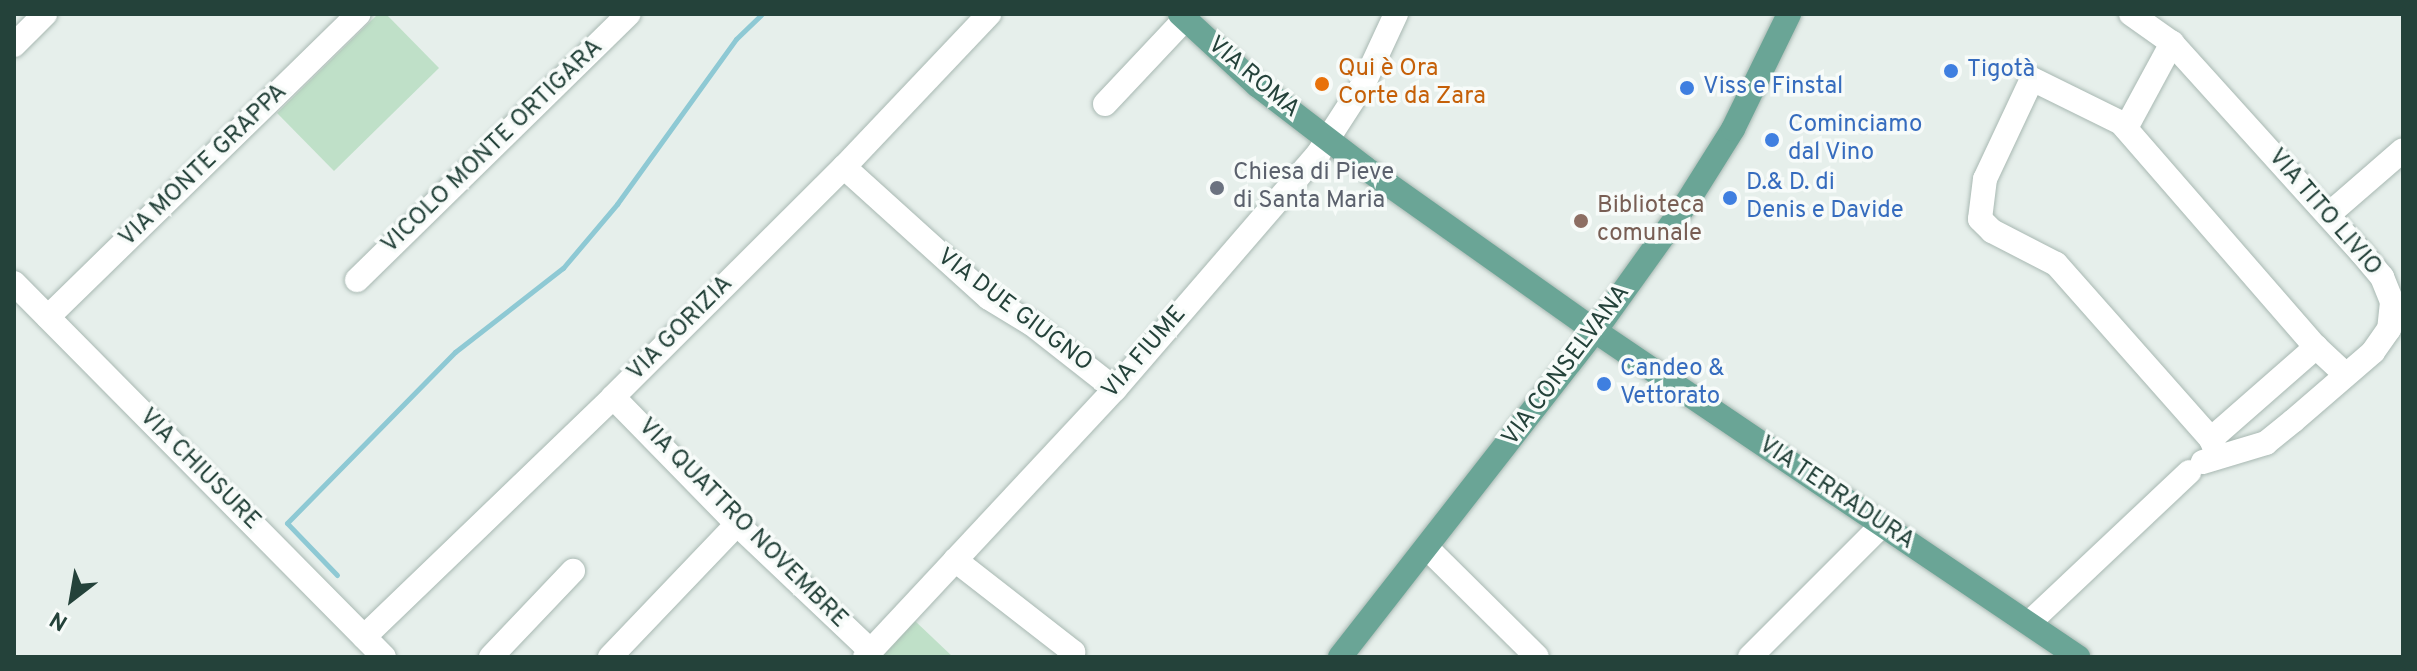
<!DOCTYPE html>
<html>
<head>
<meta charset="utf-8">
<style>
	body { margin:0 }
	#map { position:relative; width:2417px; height:671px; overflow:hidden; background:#e6efeb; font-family:Overpass,sans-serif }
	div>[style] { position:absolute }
	.green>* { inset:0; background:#bfe0c8 }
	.stream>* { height:5px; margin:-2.5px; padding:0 2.5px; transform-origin:2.5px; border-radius:2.5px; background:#8ec9d4 }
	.roads { filter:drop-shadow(0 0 2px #a8b8b2) drop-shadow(0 0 2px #a8b8b2) }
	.minor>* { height:24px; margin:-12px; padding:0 12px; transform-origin:12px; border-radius:12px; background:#fff }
	.major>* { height:24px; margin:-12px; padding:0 12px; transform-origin:12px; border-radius:12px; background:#6aa596 }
	.dots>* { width:22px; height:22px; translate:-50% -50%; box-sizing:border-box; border:4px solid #f7fbf9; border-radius:50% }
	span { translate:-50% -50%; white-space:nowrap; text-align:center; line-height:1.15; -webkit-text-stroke:7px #f7fbf9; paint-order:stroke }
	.food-label { font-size:24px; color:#c56008 }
	.left { translate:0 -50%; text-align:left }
	.shop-label { font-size:24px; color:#366cbe }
	.street-label { font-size:24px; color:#24423a }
	.worship-label { font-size:24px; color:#5b616d }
	.education-label { font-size:24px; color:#785e54 }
	.frame { position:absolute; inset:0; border:16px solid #24423a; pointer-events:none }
	.north { position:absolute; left:32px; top:559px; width:80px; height:80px; -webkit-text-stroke:6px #f7fbf9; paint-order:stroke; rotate:211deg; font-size:22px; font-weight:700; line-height:32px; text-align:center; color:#24423a }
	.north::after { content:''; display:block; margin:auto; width:28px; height:36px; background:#24423a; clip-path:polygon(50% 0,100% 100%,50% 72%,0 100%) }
</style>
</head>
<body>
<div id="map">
	<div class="green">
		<div style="clip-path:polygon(378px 14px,386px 14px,439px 68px,334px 171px,277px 113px)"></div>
		<div style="clip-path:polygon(914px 620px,953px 657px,879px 657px)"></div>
	</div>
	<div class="stream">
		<div style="left:337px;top:575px;width:72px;rotate:-133.9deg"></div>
		<div style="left:287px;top:523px;width:240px;rotate:-45.5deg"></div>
		<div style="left:455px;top:352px;width:137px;rotate:-37.9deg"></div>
		<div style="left:563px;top:268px;width:84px;rotate:-49.8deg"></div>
		<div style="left:617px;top:204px;width:203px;rotate:-54.2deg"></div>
		<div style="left:736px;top:39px;width:36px;rotate:-44deg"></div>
	</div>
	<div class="roads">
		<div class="minor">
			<div style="left:2131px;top:14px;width:50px;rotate:35.3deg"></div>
			<div style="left:2172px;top:43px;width:282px;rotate:47.9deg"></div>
			<div style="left:2361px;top:252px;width:33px;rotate:50deg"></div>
			<div style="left:2382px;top:277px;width:27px;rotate:68deg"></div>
			<div style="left:2392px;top:302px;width:27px;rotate:96deg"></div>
			<div style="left:2389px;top:329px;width:28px;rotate:125deg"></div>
			<div style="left:2373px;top:352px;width:106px;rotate:139.2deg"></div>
			<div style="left:2293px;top:421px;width:35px;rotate:141deg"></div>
			<div style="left:2266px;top:443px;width:66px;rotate:163.2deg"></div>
			<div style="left:14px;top:45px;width:44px;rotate:-45deg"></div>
			<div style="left:1105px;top:104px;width:117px;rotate:-46.7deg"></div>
			<div style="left:2126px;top:128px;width:97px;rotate:-61.6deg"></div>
			<div style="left:844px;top:167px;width:195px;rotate:42.1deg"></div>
			<div style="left:989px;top:298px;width:50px;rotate:31.2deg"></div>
			<div style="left:1032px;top:324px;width:105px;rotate:38.1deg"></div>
			<div style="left:2328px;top:215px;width:99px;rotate:-40.9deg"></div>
			<div style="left:357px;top:280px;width:380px;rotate:-44.4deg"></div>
			<div style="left:14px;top:283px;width:526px;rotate:45.31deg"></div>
			<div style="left:48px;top:317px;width:434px;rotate:-44.3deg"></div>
			<div style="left:613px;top:397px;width:177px;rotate:45.7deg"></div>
			<div style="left:737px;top:524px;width:185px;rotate:43.5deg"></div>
			<div style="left:2211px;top:439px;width:234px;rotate:-131.5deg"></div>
			<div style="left:2056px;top:264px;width:72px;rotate:-152.7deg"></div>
			<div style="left:1992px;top:231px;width:17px;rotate:-135deg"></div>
			<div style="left:1980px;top:219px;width:40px;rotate:-82.9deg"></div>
			<div style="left:1985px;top:179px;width:110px;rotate:-64.8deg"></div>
			<div style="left:2032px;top:79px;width:99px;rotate:26.3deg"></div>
			<div style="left:2121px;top:123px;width:297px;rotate:49deg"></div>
			<div style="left:2216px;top:451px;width:13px;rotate:-113deg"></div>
			<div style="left:2211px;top:439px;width:140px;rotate:-41.2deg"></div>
			<div style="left:2316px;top:347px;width:40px;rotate:43deg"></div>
			<div style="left:1428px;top:549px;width:153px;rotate:44.7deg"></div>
			<div style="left:955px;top:560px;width:150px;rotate:37.9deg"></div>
			<div style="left:1073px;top:652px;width:5px;rotate:90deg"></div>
			<div style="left:2029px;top:623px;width:220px;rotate:-43.3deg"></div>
			<div style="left:364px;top:637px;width:346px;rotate:-43.9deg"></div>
			<div style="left:613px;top:397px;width:326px;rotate:-44.9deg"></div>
			<div style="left:844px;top:167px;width:211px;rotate:-46.5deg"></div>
			<div style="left:491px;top:657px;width:119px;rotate:-46.4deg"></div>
			<div style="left:610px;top:657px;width:184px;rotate:-46.3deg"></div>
			<div style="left:865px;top:657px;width:367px;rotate:-47deg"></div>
			<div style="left:1115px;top:389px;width:311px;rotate:-49.2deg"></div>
			<div style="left:1318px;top:154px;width:85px;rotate:-57.1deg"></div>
			<div style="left:1364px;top:83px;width:76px;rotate:-65.1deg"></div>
			<div style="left:1750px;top:657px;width:187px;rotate:-45deg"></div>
		</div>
		<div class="major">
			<div style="left:1180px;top:14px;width:105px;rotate:42.7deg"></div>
			<div style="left:1257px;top:85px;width:136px;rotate:37.5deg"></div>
			<div style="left:1365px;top:168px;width:282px;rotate:35.3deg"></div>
			<div style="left:1595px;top:331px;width:583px;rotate:34.02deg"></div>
			<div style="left:1340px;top:657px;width:414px;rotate:-52deg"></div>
			<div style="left:1595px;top:331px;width:156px;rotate:-54.4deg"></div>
			<div style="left:1686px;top:204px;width:89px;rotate:-57.9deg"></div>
			<div style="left:1733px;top:129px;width:128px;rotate:-64deg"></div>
		</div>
	</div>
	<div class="dots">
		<div style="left:1951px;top:71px;background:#3f7fe0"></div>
		<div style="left:1322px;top:84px;background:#e8710a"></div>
		<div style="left:1687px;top:88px;background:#3f7fe0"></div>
		<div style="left:1772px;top:140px;background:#3f7fe0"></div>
		<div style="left:1217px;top:188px;background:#6b7280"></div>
		<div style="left:1730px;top:198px;background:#3f7fe0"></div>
		<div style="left:1581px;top:221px;background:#8d6e63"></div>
		<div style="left:1604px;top:384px;background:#3f7fe0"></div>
	</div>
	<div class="food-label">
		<span class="left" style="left:1338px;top:84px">Qui è Ora<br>Corte da Zara</span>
	</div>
	<div class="shop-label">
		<span class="left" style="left:1967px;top:71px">Tigotà</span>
		<span class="left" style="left:1703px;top:88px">Viss e Finstal</span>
		<span class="left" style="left:1788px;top:140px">Cominciamo<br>dal Vino</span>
		<span class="left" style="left:1746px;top:198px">D.&amp; D. di<br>Denis e Davide</span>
		<span class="left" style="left:1620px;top:384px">Candeo &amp;<br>Vettorato</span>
	</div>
	<div class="street-label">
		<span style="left:1253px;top:78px;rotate:40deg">VIA ROMA</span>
		<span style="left:493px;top:147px;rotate:-44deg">VICOLO MONTE ORTIGARA</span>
		<span style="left:204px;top:166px;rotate:-44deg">VIA MONTE GRAPPA</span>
		<span style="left:2324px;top:213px;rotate:49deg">VIA TITO LIVIO</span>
		<span style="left:1014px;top:311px;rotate:37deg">VIA DUE GIUGNO</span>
		<span style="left:681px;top:329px;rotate:-45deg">VIA GORIZIA</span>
		<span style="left:1145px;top:353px;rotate:-49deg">VIA FIUME</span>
		<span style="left:1567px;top:366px;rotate:-53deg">VIA CONSELVANA</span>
		<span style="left:199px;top:470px;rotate:45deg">VIA CHIUSURE</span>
		<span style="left:1836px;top:494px;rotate:34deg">VIA TERRADURA</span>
		<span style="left:742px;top:524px;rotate:45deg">VIA QUATTRO NOVEMBRE</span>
	</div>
	<div class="worship-label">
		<span class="left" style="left:1233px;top:188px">Chiesa di Pieve<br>di Santa Maria</span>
	</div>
	<div class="education-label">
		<span class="left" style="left:1597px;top:221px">Biblioteca<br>comunale</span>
	</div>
	<div class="frame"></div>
	<div class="north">N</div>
</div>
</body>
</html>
